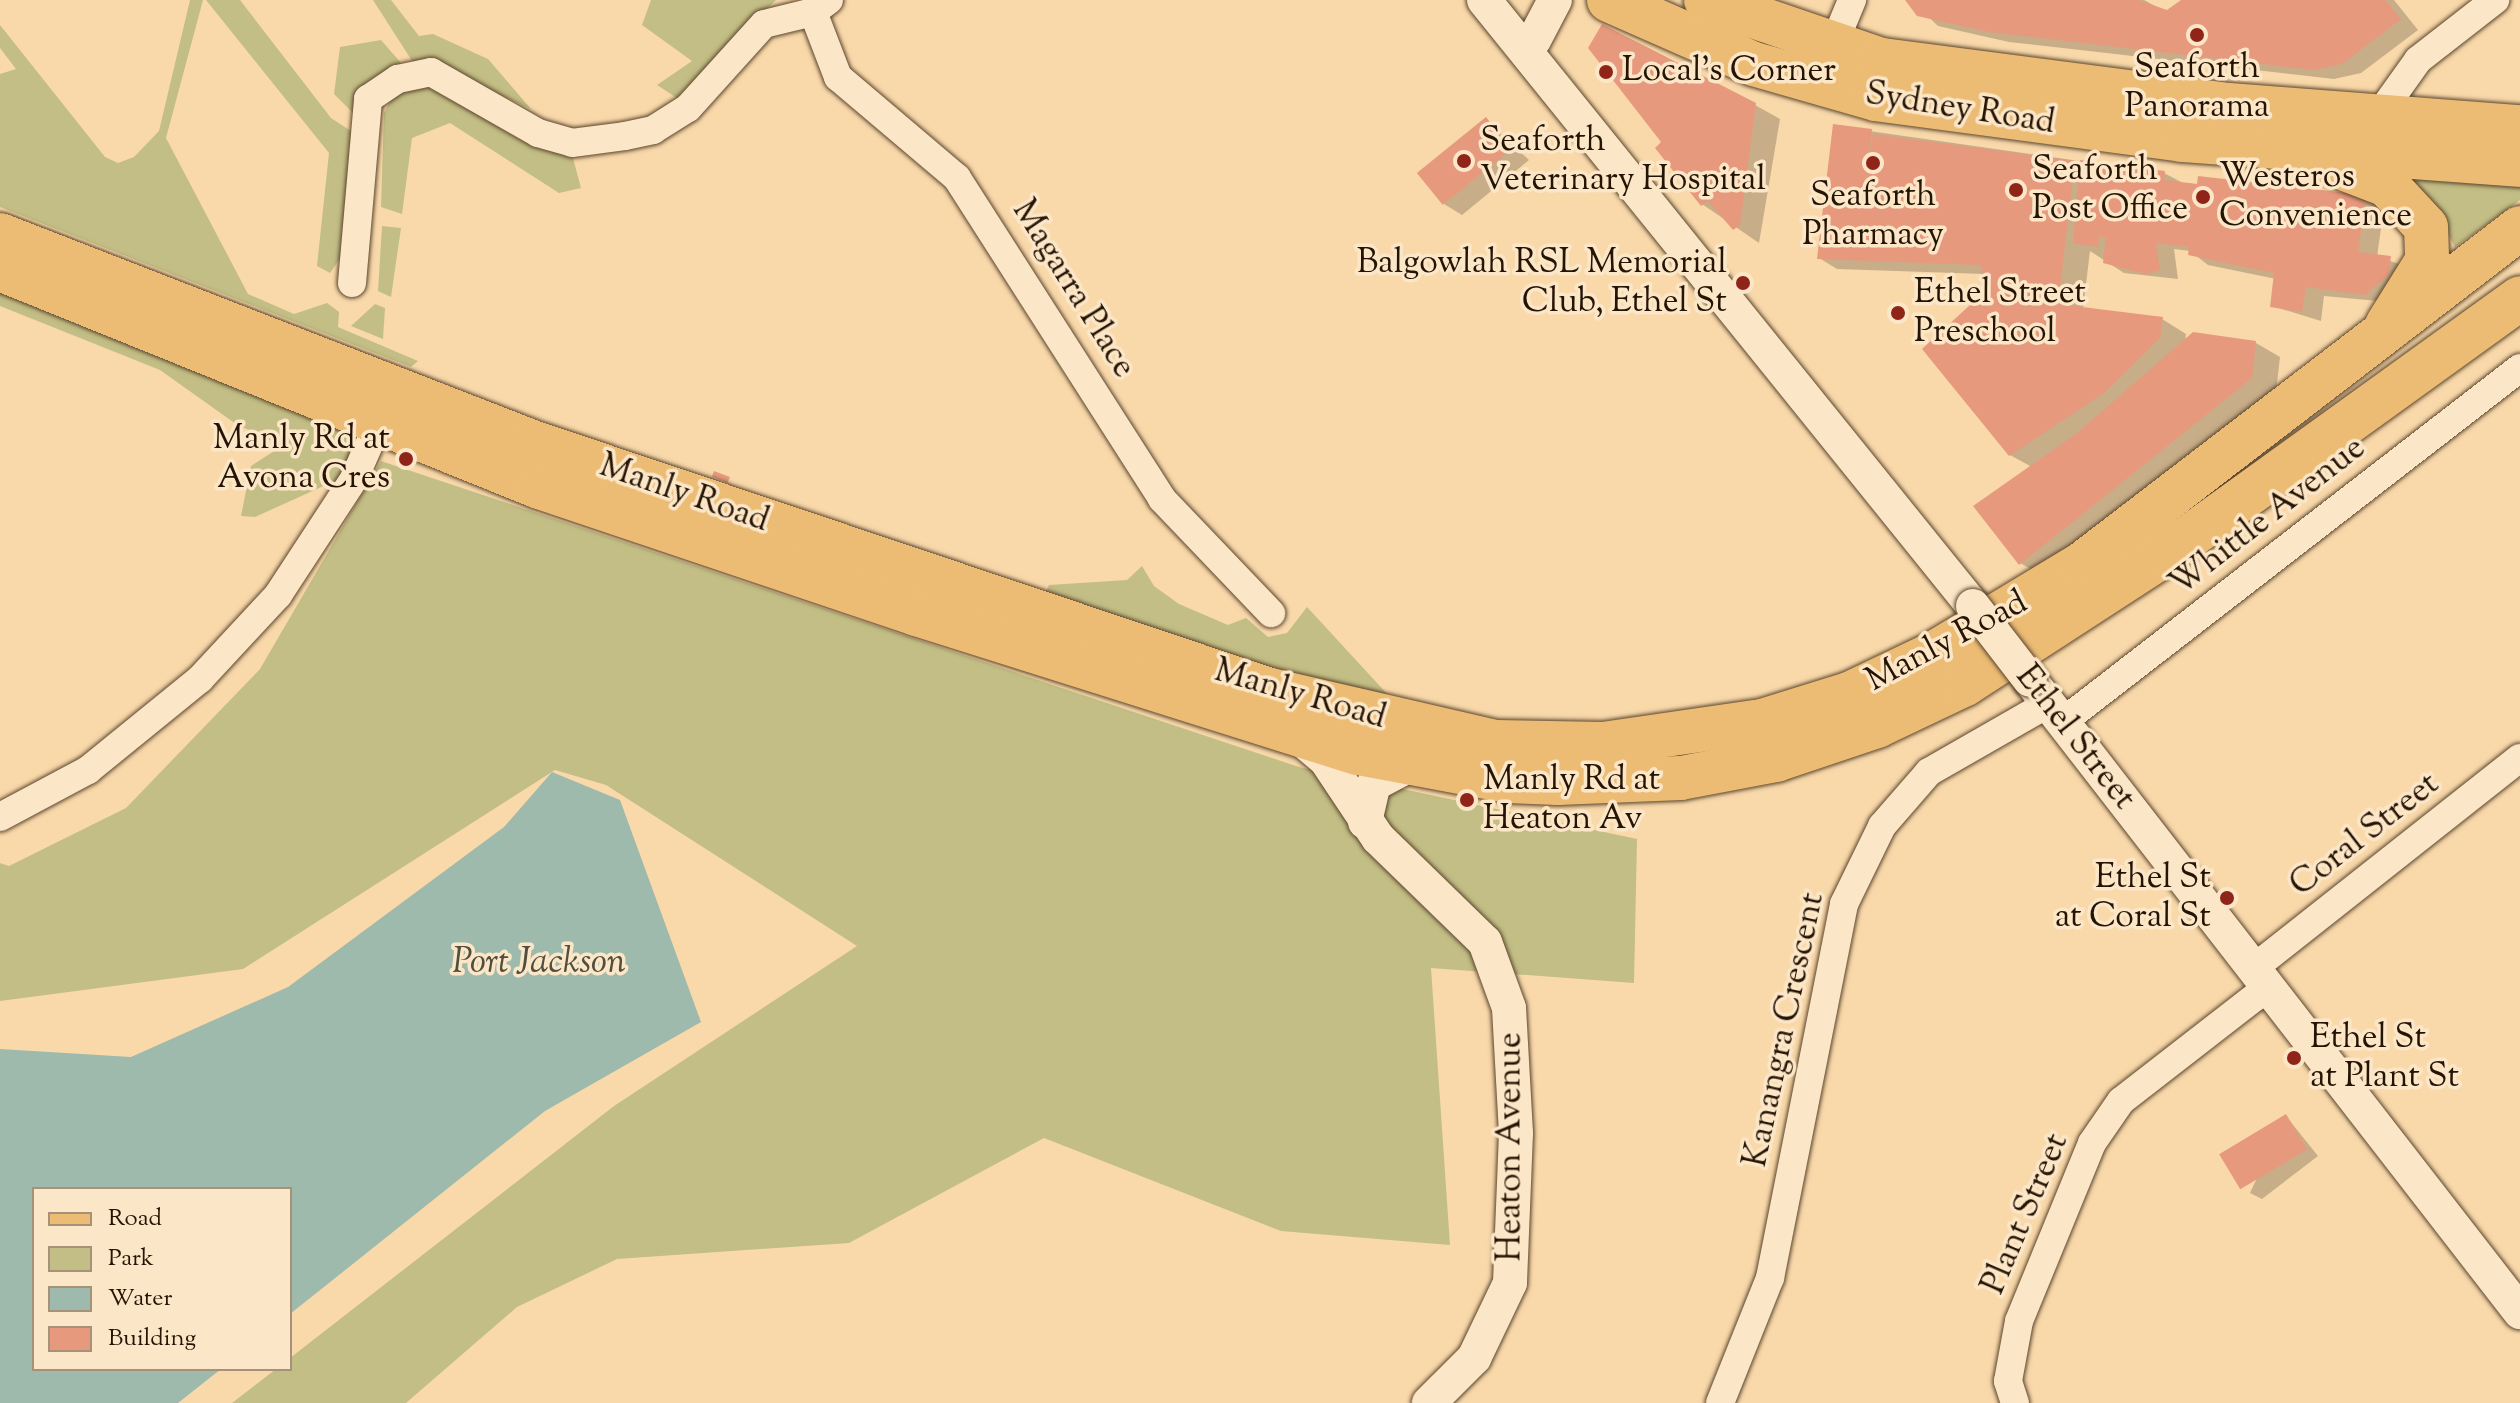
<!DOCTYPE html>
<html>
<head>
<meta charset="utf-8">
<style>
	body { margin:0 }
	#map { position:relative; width:2520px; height:1403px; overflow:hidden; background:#f9d9aa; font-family:"Sorts Mill Goudy",serif }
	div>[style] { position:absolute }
	.green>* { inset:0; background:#c3be85 }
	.water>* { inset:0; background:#9ebaac }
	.shadow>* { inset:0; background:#0003 }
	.building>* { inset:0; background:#e7997e; transform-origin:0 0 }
	.roads { filter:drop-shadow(0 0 2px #5b452d) drop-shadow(0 0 2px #5b452d) }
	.minor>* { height:28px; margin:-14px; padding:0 14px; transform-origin:14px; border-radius:14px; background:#fbe6c8 }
	.tertiary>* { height:34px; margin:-17px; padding:0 17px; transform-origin:17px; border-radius:17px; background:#fbe6c8 }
	.primary>* { height:44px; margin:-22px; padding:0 22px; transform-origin:22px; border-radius:22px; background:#ecbc75 }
	.trunk>* { height:44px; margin:-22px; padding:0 22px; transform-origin:22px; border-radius:22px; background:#ecbc75 }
	.bridges { filter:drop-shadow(0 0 2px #5b452d) drop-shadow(0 0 2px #5b452d) }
	.tertiary-bridge>* { height:34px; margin:-17px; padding:0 17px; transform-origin:17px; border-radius:17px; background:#fbe6c8 }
	.dots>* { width:22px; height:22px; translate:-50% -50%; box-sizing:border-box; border:4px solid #fbe6c8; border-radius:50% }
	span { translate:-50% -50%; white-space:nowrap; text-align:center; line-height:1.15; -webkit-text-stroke:7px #fbe6c8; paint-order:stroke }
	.poi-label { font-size:34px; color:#261403 }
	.left { translate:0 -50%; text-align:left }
	.right { translate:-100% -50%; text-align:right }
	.street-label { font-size:34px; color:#261403 }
	.water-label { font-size:36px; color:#504e3e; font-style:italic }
	.legend { position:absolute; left:32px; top:1187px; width:260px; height:184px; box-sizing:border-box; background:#fbe6c8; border:2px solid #a69279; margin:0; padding:10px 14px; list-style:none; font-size:24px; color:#261403 }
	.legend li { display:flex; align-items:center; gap:16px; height:40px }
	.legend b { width:40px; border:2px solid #a69279 }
</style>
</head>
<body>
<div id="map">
	<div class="green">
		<div style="clip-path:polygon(190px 0,203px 0,166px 138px,248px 294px,294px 314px,327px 303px,339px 312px,338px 327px,418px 361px,411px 367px,0 207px,0 74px,16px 69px,0 48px,0 25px,105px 157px,118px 163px,134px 157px,159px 131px)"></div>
		<div style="clip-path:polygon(206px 0,240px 0,331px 118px,357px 135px,345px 251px,330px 273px,317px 266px,329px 153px)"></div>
		<div style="clip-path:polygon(373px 0,391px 0,419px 36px,433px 34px,488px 59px,531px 109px,449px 71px,414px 64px)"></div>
		<div style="clip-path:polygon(651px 0,776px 0,677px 98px,657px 85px,692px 61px,642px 25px)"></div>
		<div style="clip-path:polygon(381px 40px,401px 63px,380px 74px,353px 113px,334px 94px,340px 47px)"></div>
		<div style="clip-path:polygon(430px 84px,573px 158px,581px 188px,559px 193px,450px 123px,412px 138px,402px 214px,381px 207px,384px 113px,394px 94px)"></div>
		<div style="clip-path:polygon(2394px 169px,2520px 181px,2520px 200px,2455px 247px,2431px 201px)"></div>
		<div style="clip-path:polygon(382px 226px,401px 228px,391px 297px,378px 291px)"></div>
		<div style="clip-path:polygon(0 288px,360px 435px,339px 479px,255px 517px,241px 516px,251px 466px,282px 446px,236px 424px,160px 370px,0 306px)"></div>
		<div style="clip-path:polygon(375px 304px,385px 308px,383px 339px,351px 326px)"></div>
		<div style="clip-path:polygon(381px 461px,1299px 767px,1637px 839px,1634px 983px,1431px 968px,1450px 1245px,1281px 1231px,1044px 1138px,849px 1243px,617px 1259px,517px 1307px,406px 1403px,232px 1403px,276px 1369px,290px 1369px,290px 1358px,614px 1106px,857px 946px,606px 785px,555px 770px,243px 969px,0 1001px,0 863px,9px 866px,126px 808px,260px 669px)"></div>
		<div style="clip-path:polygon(1142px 566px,1154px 586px,1179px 604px,1228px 625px,1246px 618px,1268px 637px,1287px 633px,1307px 607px,1390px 697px,1350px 694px,1045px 594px,1049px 585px,1127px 580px)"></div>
	</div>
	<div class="water">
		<div style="clip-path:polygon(552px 772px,620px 800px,701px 1022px,545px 1111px,290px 1314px,290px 1189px,34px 1189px,34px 1369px,221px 1369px,178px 1403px,0 1403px,0 1049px,131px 1057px,288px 987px,504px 827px)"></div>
	</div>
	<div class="shadow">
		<div style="clip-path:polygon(1911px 0,2144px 0,2168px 13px,2184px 0,2394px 0,2418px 30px,2361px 73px,2334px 79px,2009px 42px,1938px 26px)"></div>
		<div style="clip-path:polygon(1755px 105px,1780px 119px,1759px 243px,1702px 204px)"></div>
		<div style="clip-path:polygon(1486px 119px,1529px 160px,1462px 215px,1444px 204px)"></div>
		<div style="clip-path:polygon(1834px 126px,2164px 173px,2183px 183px,2365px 197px,2384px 207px,2377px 257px,2403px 265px,2378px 301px,2324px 296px,2321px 321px,2272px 306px,2276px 279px,2208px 265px,2190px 251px,2174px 249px,2178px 279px,2124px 273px,2090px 251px,2083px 309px,2162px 319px,2186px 334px,2185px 342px,2256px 343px,2280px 357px,2276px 392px,2045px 577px,2020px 563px,2032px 467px,2010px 455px,1985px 274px,1837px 269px,1819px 258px)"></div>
		<div style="clip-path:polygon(2286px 1116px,2318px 1156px,2262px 1199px,2250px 1193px)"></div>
	</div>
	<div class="building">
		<div style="clip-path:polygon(1905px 0,2138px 0,2167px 10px,2181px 0,2385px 0,2401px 19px,2342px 64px,2314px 70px,1989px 32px,1917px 16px)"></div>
		<div style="clip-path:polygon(1602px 24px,1756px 103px,1740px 225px,1733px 230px,1708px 201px,1701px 206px,1655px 148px,1661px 142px,1588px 48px)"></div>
		<div style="left:1486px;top:117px;width:41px;height:89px;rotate:51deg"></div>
		<div style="clip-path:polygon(1833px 124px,1872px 129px,1868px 169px,1873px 134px,2075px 161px,2058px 304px,2163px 317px,2160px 338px,2104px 393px,2009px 456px,1922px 349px,1982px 294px,1981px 265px,1817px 259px)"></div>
		<div style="clip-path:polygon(2080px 160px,2165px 171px,2164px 180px,2197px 184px,2198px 176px,2366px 195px,2358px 252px,2391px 256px,2389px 274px,2365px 295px,2306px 287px,2302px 312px,2270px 307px,2274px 273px,2188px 255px,2189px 247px,2156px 243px,2160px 270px,2146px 274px,2103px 263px,2106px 238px,2099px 236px,2098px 247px,2073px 243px)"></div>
		<div style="clip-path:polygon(2193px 332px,2256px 341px,2252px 378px,2019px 565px,1973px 506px,2076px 434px)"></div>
		<div style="left:714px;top:471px;width:17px;height:6px;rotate:21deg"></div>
		<div style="left:2286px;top:1114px;width:41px;height:78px;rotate:59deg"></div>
	</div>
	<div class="roads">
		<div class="minor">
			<div style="left:813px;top:12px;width:70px;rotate:69deg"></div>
			<div style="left:838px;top:77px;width:156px;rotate:40.3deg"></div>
			<div style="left:957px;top:178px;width:381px;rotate:57.4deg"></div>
			<div style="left:1162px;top:499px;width:158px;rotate:46.3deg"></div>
			<div style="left:1828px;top:58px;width:63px;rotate:-67.5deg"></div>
			<div style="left:2371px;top:126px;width:81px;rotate:-54.5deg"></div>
			<div style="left:2418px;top:60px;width:98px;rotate:-37.9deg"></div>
			<div style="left:352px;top:283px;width:185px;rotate:-85deg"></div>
			<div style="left:368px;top:99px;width:36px;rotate:-34deg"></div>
			<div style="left:398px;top:79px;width:34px;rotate:-12deg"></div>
			<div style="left:431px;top:72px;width:123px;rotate:29.7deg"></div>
			<div style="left:538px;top:133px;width:35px;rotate:16deg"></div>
			<div style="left:572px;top:143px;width:53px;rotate:-7.5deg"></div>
			<div style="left:625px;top:136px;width:29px;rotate:-12deg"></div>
			<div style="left:653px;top:130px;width:41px;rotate:-32.2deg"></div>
			<div style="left:688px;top:108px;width:113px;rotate:-47.9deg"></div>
			<div style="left:764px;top:24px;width:50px;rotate:-13.8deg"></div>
			<div style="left:813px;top:12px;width:20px;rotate:-37deg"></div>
			<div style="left:2061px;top:723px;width:580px;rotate:-37.72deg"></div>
			<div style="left:0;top:817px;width:100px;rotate:-28.1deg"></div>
			<div style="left:88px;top:770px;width:144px;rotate:-39.1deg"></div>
			<div style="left:200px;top:679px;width:115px;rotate:-47.1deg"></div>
			<div style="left:278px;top:595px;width:139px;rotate:-56.8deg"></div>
			<div style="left:354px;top:479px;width:60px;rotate:-66.4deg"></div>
			<div style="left:2255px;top:967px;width:337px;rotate:-38.3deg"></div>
			<div style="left:1720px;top:1403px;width:135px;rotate:-68.2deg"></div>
			<div style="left:1770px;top:1278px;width:381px;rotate:-78.8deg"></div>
			<div style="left:1844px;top:904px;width:87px;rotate:-64deg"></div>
			<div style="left:1882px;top:826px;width:72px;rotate:-49deg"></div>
			<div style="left:1929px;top:772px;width:135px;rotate:-29.8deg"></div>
			<div style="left:2015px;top:1403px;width:23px;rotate:-108deg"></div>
			<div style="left:2008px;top:1381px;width:61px;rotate:-79.6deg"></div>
			<div style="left:2019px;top:1321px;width:192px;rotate:-67.7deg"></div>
			<div style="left:2092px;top:1143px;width:51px;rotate:-55.4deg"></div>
			<div style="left:2121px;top:1101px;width:187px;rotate:-37.8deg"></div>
		</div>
		<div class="tertiary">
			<div style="left:1484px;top:0;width:779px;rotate:51.1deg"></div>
			<div style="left:1534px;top:40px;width:45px;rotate:-62.3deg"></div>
			<div style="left:2030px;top:680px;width:800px;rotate:52.21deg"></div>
			<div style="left:1300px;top:738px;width:34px;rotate:40deg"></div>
			<div style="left:1326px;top:760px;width:94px;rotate:56.3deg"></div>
			<div style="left:1378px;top:838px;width:149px;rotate:44.2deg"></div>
			<div style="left:1485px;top:942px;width:70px;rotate:70deg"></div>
			<div style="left:1509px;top:1008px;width:125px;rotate:86.8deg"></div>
			<div style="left:1516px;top:1133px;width:150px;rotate:92.3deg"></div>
			<div style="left:1510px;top:1283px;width:83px;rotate:115.6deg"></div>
			<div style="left:1474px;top:1358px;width:64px;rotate:135deg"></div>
			<div style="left:1365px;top:822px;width:39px;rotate:-77deg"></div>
			<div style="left:1374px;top:784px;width:40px;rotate:-28deg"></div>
		</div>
		<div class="primary">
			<div style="left:1609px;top:0;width:158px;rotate:23.8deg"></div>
			<div style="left:1754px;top:64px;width:127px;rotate:16deg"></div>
			<div style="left:1876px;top:99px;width:309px;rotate:7.6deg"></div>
			<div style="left:2182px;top:140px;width:339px;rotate:4.2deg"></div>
			<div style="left:1706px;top:0;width:185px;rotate:18.9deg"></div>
			<div style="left:1881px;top:60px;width:340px;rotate:7.4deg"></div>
			<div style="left:2218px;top:104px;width:303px;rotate:4.4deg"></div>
			<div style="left:2327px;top:162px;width:64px;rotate:21deg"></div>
			<div style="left:2387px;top:185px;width:57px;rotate:47.1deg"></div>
			<div style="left:2426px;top:227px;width:34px;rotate:88deg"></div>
			<div style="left:2427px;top:261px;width:75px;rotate:122deg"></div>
		</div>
		<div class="trunk">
			<div style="left:0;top:235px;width:574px;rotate:21.25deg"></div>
			<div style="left:535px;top:443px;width:775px;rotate:18.58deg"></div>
			<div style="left:1270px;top:690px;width:232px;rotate:13deg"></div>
			<div style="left:1496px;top:742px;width:107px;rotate:1.1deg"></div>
			<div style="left:1603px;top:744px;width:161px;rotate:-8.2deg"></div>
			<div style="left:1762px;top:721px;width:91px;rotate:-17.2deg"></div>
			<div style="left:1849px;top:694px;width:91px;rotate:-25.4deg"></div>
			<div style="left:1931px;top:655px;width:176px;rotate:-31.1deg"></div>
			<div style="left:2082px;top:564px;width:552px;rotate:-37.49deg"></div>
			<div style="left:0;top:269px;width:581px;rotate:22.02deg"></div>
			<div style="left:539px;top:487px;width:398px;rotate:18.6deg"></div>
			<div style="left:916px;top:614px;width:463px;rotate:17.5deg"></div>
			<div style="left:1358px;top:753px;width:153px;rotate:10.6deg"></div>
			<div style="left:1508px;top:781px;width:50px;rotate:2.3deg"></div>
			<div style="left:1558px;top:783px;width:123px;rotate:-2.3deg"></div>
			<div style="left:1681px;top:778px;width:97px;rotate:-10.7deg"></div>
			<div style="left:1776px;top:760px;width:107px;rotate:-18.6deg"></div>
			<div style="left:1877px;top:726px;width:98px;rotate:-25.5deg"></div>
			<div style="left:1965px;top:684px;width:237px;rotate:-33deg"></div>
			<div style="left:2164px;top:555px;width:439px;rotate:-35.8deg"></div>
		</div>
	</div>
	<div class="bridges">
		<div class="tertiary-bridge">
			<div style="left:1973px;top:606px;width:93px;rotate:52.4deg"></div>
		</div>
	</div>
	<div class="dots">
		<div style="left:2197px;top:35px;background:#8f2418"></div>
		<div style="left:1606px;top:72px;background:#8f2418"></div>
		<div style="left:1464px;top:161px;background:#8f2418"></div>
		<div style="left:1873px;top:163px;background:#8f2418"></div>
		<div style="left:2016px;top:190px;background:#8f2418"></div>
		<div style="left:2203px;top:197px;background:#8f2418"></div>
		<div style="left:1743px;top:283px;background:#8f2418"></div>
		<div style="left:1898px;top:313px;background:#8f2418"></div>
		<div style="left:406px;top:459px;background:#8f2418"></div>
		<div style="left:1467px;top:800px;background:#8f2418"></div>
		<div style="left:2227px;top:898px;background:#8f2418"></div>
		<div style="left:2294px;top:1058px;background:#8f2418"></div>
	</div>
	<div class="poi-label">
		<span style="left:2197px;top:88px">Seaforth<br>Panorama</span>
		<span class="left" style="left:1622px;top:72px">Local's Corner</span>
		<span class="left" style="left:1480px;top:161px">Seaforth<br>Veterinary Hospital</span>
		<span class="left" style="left:2032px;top:190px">Seaforth<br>Post Office</span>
		<span class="left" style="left:2219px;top:197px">Westeros<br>Convenience</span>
		<span style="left:1873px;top:216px">Seaforth<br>Pharmacy</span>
		<span class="right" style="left:1727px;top:283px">Balgowlah RSL Memorial<br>Club, Ethel St</span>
		<span class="left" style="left:1914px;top:313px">Ethel Street<br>Preschool</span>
		<span class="right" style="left:390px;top:459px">Manly Rd at<br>Avona Cres</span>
		<span class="left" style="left:1483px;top:800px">Manly Rd at<br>Heaton Av</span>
		<span class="right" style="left:2211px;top:898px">Ethel St<br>at Coral St</span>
		<span class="left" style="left:2310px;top:1058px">Ethel St<br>at Plant St</span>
	</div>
	<div class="street-label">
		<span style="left:1960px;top:109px;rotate:9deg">Sydney Road</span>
		<span style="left:1073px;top:289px;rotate:58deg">Magarra Place</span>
		<span style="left:684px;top:494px;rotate:19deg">Manly Road</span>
		<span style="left:2268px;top:517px;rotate:-38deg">Whittle Avenue</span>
		<span style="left:1947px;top:642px;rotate:-28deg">Manly Road</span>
		<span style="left:1300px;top:695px;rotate:16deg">Manly Road</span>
		<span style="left:2075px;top:738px;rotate:52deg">Ethel Street</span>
		<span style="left:2365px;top:835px;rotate:-38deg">Coral Street</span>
		<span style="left:1785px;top:1030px;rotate:-78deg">Kanangra Crescent</span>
		<span style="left:1511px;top:1147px;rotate:-90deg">Heaton Avenue</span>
		<span style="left:2026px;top:1214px;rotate:-67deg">Plant Street</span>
	</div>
	<div class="water-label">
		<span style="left:539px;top:964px">Port Jackson</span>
	</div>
	<ul class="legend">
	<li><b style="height:10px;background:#ecbc75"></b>Road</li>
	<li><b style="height:22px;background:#c3be85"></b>Park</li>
	<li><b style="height:22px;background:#9ebaac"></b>Water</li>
	<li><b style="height:22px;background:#e7997e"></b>Building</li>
	</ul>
</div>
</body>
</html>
